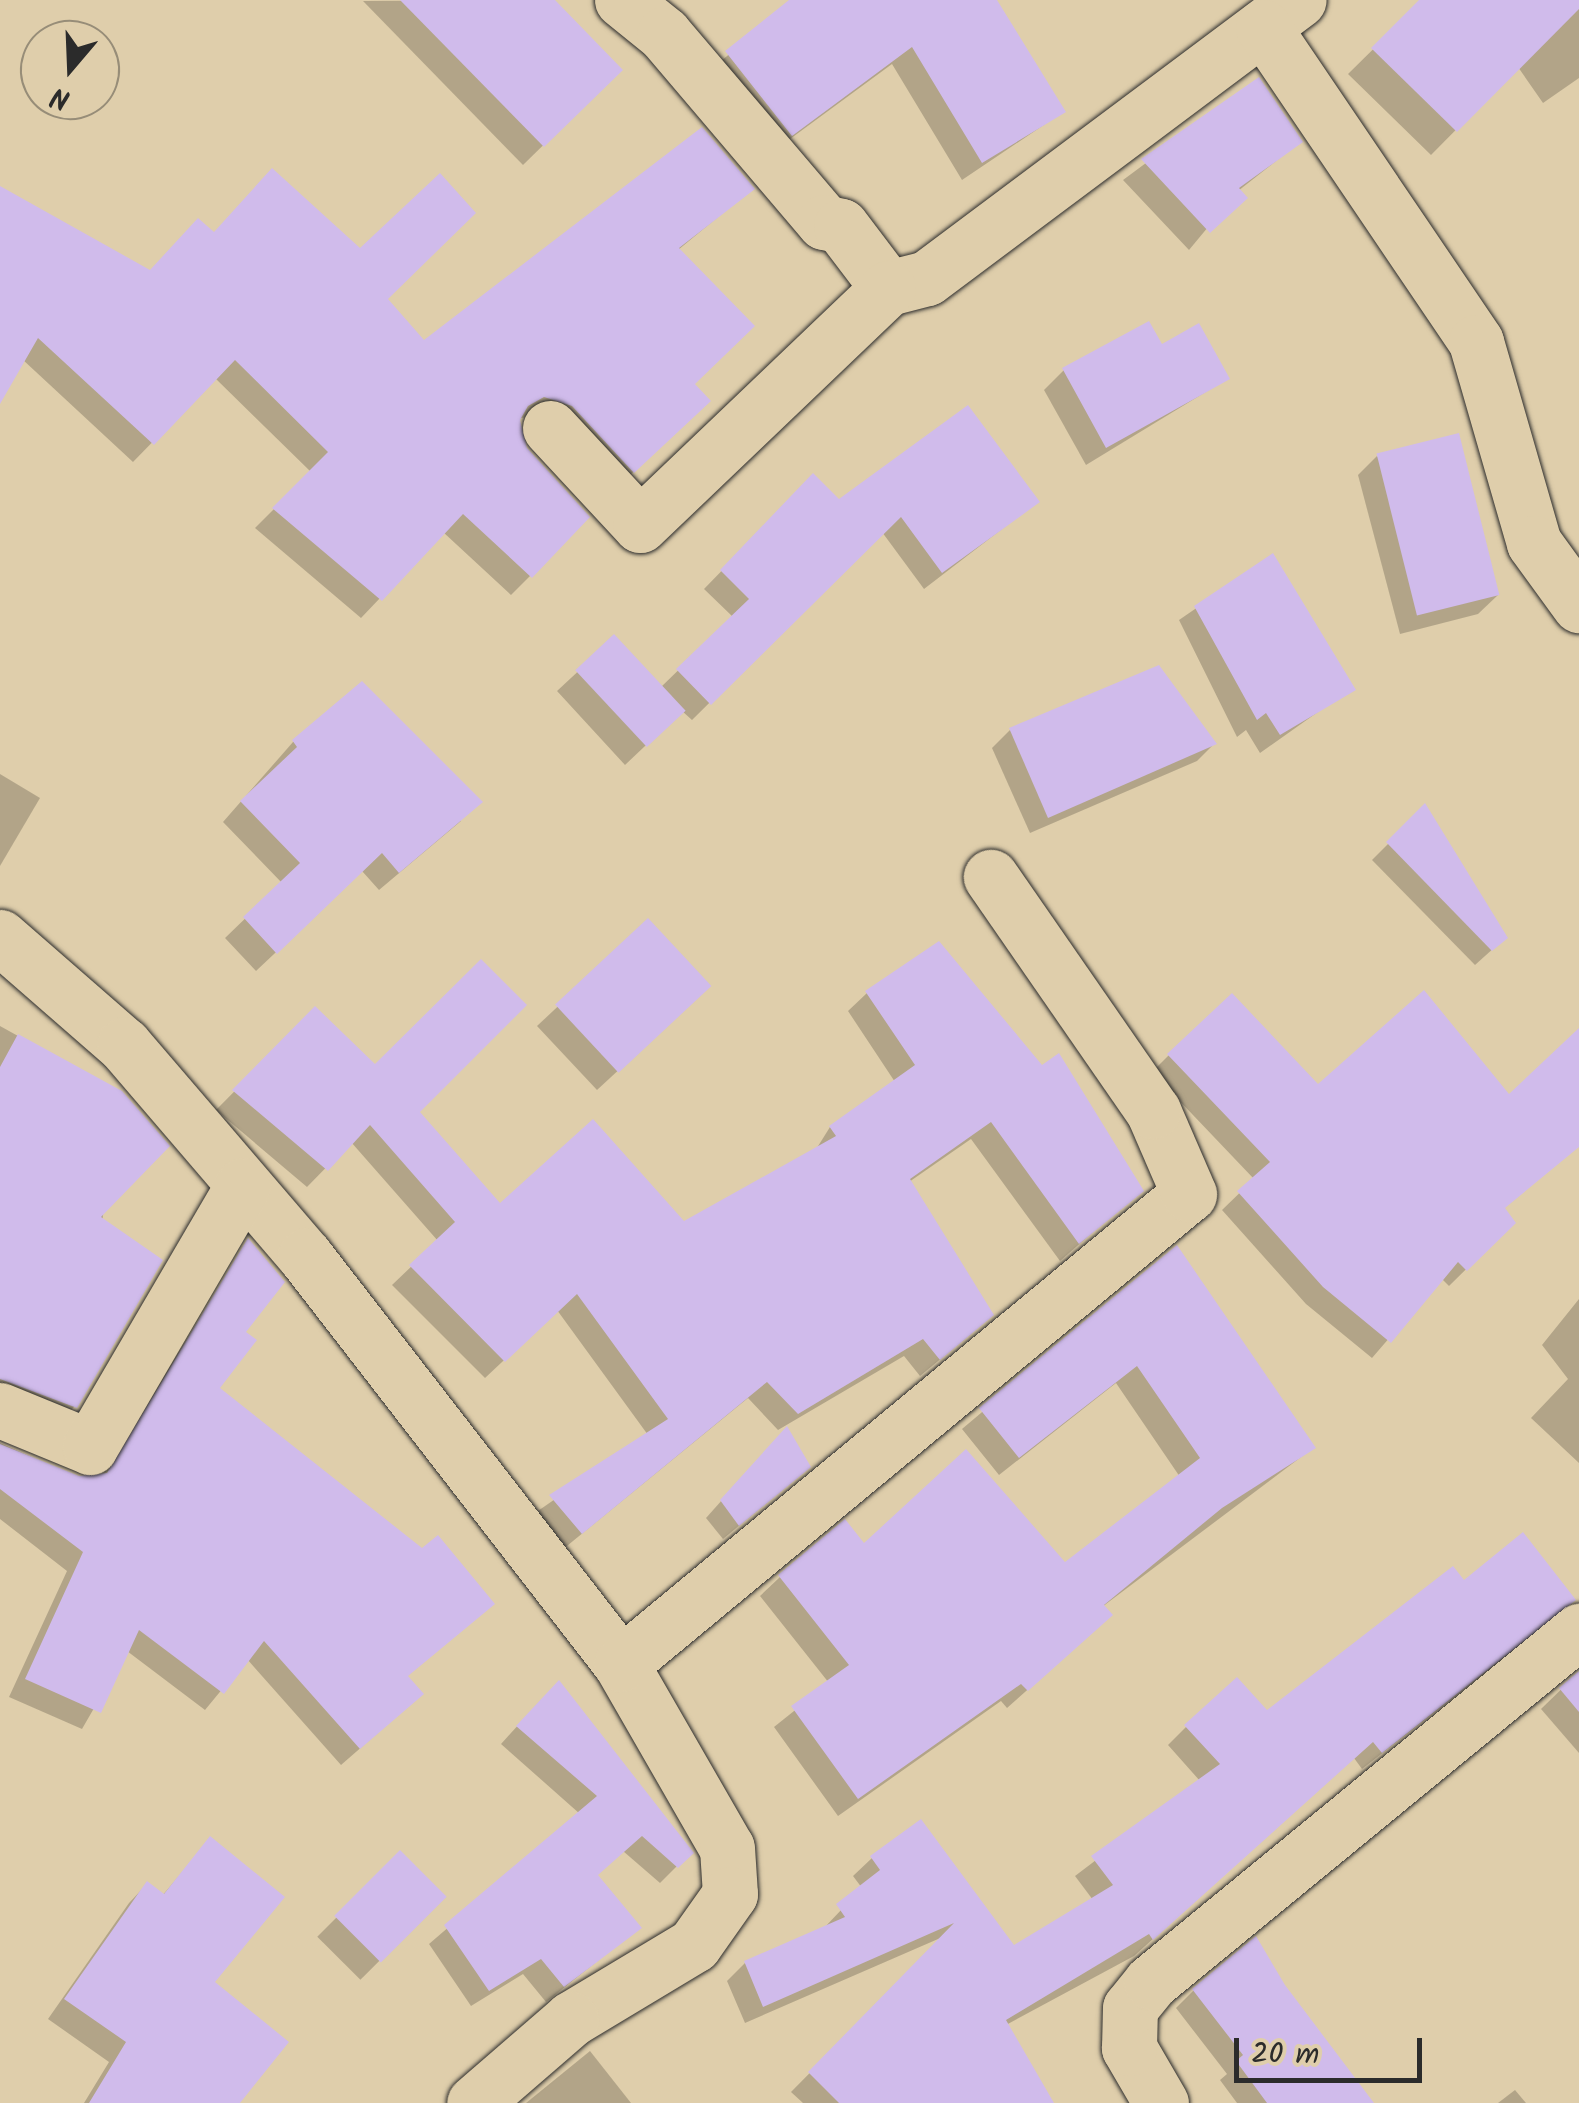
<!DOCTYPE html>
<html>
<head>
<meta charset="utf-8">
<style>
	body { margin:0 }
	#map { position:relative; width:1579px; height:2103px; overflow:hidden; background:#dfceab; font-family:Kalam,sans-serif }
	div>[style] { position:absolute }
	.shadow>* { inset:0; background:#0003; transform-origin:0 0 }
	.building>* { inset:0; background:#d0bbeb; transform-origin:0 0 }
	.roads { filter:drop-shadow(0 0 2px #2b2b2b) drop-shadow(0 0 2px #2b2b2b) }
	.street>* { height:55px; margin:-27.5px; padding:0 27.5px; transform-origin:27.5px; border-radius:27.5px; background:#dfceab }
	span { translate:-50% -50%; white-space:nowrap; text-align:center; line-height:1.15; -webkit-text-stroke:8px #dfceab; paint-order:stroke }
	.north { position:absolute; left:20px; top:20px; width:100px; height:100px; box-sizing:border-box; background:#dfceab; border:2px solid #978d78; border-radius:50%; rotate:199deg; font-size:28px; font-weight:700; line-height:40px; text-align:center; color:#2b2b2b }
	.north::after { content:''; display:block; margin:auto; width:35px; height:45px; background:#2b2b2b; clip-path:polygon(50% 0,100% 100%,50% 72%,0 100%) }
	.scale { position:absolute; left:1234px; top:2038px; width:188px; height:45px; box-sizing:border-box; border:5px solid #2b2b2b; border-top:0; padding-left:12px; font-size:30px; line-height:35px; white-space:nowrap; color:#2b2b2b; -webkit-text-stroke:8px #dfceab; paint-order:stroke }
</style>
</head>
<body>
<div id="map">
	<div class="shadow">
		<div style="clip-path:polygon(541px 0,620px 70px,523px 165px,363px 1px)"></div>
		<div style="clip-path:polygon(794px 0,991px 0,1063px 112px,962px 180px,892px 64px,771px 153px,708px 72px)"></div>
		<div style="clip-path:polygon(1423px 0,1579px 0,1579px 78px,1543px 103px,1518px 67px,1431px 155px,1348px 74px)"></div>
		<div style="clip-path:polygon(1258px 80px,1300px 142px,1238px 191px,1189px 250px,1123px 180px)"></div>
		<div style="clip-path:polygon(752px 189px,678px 250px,689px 420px,614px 490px,541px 417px,518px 418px,530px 576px,511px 595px,443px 532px,361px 618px,255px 528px,311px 472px,215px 378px,133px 462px,22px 359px,0 372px,0 202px,150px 272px,213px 235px,385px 299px,424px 344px)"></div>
		<div style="clip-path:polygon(1161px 347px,1227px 379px,1086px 465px,1044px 390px,1064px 370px)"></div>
		<div style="clip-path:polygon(1377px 456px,1498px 595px,1478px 614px,1400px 634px,1358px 475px)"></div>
		<div style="clip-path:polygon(813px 477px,838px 502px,1037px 502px,924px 589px,882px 532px,692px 720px,682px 711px,625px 765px,557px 691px,614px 638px,660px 688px,733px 617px,704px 589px)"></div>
		<div style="clip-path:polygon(1272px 556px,1332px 702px,1260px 753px,1246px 730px,1237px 737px,1179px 620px)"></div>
		<div style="clip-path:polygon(362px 684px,461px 821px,379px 890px,362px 871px,256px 971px,225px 938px,282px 883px,223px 822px,293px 742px)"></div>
		<div style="clip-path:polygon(1010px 730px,1214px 744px,1197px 761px,1030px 833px,992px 748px)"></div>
		<div style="clip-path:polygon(0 774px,40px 798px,0 866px)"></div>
		<div style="clip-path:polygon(1425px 807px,1505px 938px,1475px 965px,1372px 860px)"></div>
		<div style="clip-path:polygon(648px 922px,689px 1005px,597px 1090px,537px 1026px)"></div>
		<div style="clip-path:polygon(867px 993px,1141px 1190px,1060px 1261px,971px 1139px,909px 1182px,972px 1333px,920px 1376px,904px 1356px,778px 1430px,748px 1398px,562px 1550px,532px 1515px,648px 1435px,557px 1310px,485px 1378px,392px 1285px,438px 1241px,351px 1142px,307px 1187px,216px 1110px,315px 1010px,500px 1207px,683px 1224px,815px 1151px,830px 1127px,895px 1082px,848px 1011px)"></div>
		<div style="clip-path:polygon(0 1026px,121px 1093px,75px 1406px,57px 1424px,0 1404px)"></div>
		<div style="clip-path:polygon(1579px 1036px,1579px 1135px,1502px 1208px,1513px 1223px,1449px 1286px,1441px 1278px,1372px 1358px,1306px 1304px,1222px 1210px,1254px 1179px,1152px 1072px,1169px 1055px,1318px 1087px,1509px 1097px)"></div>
		<div style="clip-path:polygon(248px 1242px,242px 1332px,216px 1388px,492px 1604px,406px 1677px,403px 1711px,341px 1765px,247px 1659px,205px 1710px,127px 1651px,82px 1729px,9px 1697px,67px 1571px,0 1519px,0 1443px,78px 1478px,101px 1476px)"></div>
		<div style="clip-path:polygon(1176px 1248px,1313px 1448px,1102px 1607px,1090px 1634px,1007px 1708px,1001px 1701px,838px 1816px,774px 1727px,829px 1683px,760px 1596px,780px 1577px,864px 1547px,1065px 1565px,1180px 1477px,1116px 1383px,999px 1475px,962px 1429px)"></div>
		<div style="clip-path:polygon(1579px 1299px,1579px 1463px,1531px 1418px,1568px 1379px,1542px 1345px)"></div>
		<div style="clip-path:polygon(772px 1444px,792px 1482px,723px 1539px,706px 1518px)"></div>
		<div style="clip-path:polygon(1464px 1583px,1555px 1618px,1362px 1769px,1354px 1758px,1134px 1956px,1006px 2025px,1051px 2103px,803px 2103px,791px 2092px,945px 1936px,745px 2023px,727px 1981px,745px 1963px,823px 1929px,862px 1888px,853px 1876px,872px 1858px,920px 1823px,1013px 1948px,1093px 1900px,1075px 1876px,1200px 1781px,1168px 1745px,1186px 1727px,1267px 1713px)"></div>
		<div style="clip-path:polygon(1579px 1672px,1579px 1753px,1541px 1709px)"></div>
		<div style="clip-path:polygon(541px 1700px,690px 1853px,660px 1883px,623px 1851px,596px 1876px,639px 1928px,546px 2002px,523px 1974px,471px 2006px,429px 1944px,580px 1814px,501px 1744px)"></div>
		<div style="clip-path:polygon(210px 1839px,211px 1983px,237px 2103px,84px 2103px,109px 2062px,48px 2019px,129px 1903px,147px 1884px,162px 1896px)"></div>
		<div style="left:400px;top:1854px;width:61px;height:117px;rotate:45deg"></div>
		<div style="clip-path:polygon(1194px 1990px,1363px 2103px,1237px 2103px,1220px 2080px,1227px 2074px,1176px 2008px)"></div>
		<div style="clip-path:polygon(590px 2051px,631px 2103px,526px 2103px)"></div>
		<div style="clip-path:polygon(1515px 2090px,1526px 2103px,1498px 2103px)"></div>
	</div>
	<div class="building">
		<div style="clip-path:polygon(400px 0,555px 0,623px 70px,544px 147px)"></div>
		<div style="clip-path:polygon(789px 0,997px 0,1066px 112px,982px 163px,912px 47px,792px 136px,725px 51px)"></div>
		<div style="clip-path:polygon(1419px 0,1579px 0,1579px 9px,1457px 132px,1371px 48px)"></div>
		<div style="clip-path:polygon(1259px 77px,1303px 142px,1239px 188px,1248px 198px,1210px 233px,1141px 159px)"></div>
		<div style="clip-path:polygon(702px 127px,755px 189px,679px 248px,755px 326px,695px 384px,711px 401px,634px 473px,572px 406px,544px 397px,528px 406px,520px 420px,527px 448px,590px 517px,532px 578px,463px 514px,382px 601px,272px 508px,328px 452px,235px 360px,154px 445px,38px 338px,0 404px,0 186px,150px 270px,198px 218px,214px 232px,272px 168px,360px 248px,440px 173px,476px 213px,388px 299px,424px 340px)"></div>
		<div style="clip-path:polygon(1149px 321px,1162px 344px,1199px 323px,1230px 379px,1106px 448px,1062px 368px)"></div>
		<div style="clip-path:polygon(968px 405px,1040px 502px,942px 573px,901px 517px,711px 705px,676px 669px,749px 599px,720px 570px,813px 473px,839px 499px)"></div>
		<div style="left:1459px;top:433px;width:167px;height:85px;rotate:76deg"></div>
		<div style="clip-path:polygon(1273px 553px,1356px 690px,1280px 735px,1266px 713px,1257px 720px,1194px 606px)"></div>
		<div style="left:614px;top:634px;width:105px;height:53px;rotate:47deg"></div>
		<div style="clip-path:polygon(1159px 665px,1217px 744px,1048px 818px,1009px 728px)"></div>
		<div style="clip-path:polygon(362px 681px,483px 802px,399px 873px,382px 853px,277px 954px,243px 917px,300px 863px,240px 801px,297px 747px,292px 740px)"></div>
		<div style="clip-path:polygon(1425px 803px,1508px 938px,1492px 951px,1386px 842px)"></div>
		<div style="left:648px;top:918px;width:93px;height:127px;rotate:47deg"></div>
		<div style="clip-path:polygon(939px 941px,1042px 1065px,1059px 1053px,1144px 1191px,1079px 1244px,991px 1122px,910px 1179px,994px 1315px,940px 1360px,923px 1339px,798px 1414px,767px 1382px,582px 1534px,549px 1495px,668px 1419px,577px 1294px,505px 1362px,409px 1265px,455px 1222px,370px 1125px,328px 1171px,232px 1090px,315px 1006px,375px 1064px,481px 959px,527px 1005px,420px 1112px,500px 1203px,593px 1119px,684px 1221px,836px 1136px,829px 1126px,915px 1065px,865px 991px)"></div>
		<div style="clip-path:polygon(1424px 990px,1509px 1094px,1579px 1028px,1579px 1147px,1505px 1208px,1516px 1223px,1467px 1271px,1458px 1262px,1391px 1343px,1323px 1287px,1237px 1191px,1270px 1162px,1167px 1054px,1232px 993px,1318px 1084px)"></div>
		<div style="clip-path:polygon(18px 1034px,122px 1091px,170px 1146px,101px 1217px,163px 1260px,77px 1408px,0 1379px,0 1067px)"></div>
		<div style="clip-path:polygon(248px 1238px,285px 1282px,246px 1332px,257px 1340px,220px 1388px,422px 1548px,438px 1535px,495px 1604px,408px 1676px,424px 1694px,360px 1749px,264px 1641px,224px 1694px,139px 1630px,101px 1713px,25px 1679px,83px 1552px,0 1489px,0 1444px,79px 1476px,107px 1473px)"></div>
		<div style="clip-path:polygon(1177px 1245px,1316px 1448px,1222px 1508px,1104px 1605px,1113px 1615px,1028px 1691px,1021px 1684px,858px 1799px,791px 1706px,849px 1665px,778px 1575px,845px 1519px,864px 1543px,966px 1449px,1065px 1562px,1200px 1458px,1137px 1366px,1019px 1458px,979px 1408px)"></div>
		<div style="clip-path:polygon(787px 1426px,811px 1467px,739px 1526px,720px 1500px)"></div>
		<div style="clip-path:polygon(1523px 1532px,1576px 1600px,1382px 1753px,1373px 1742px,1153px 1940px,1149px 1934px,1006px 2020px,1054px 2103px,839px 2103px,808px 2072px,954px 1923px,763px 2007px,744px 1961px,845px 1917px,836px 1904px,880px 1870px,870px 1856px,921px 1819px,1014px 1945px,1113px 1885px,1091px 1856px,1220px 1764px,1184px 1725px,1237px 1677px,1267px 1710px,1453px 1566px,1464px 1580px)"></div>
		<div style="clip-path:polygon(1579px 1671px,1579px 1712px,1559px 1688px)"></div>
		<div style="clip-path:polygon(559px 1680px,694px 1853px,678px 1868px,642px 1836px,598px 1875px,642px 1928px,564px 1987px,541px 1959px,489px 1991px,444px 1925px,597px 1796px,516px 1726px)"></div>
		<div style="clip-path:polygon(210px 1836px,285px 1897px,215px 1982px,289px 2042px,240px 2103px,89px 2103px,126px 2042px,64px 1999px,147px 1881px,164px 1894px)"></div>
		<div style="left:400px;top:1850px;width:66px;height:93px;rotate:45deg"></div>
		<div style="clip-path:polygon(1256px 1936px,1285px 1985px,1374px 2103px,1267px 2103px,1236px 2061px,1243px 2055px,1192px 1989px)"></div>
	</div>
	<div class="roads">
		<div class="street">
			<div style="left:622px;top:0;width:54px;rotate:39deg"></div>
			<div style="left:664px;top:34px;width:247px;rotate:49.6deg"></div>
			<div style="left:824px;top:222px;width:17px;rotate:13deg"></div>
			<div style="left:841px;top:226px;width:78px;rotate:52.8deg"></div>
			<div style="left:888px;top:288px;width:40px;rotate:-14.4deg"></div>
			<div style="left:927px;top:278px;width:464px;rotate:-36.8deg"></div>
			<div style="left:1263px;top:27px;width:380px;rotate:55.9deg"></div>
			<div style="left:1476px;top:342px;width:209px;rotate:73.9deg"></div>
			<div style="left:1534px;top:543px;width:77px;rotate:54deg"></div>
			<div style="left:550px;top:428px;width:132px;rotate:47.1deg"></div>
			<div style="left:640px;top:525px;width:343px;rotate:-43.7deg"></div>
			<div style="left:0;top:937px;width:164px;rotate:41.1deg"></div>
			<div style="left:124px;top:1045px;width:278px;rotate:49.4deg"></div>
			<div style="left:305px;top:1256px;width:516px;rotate:52.24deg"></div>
			<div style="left:621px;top:1664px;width:212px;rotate:60.1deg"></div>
			<div style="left:727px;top:1848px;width:46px;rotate:86.3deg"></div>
			<div style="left:730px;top:1894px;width:62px;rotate:125.2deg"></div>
			<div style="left:694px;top:1945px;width:144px;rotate:149deg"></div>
			<div style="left:571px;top:2019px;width:128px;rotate:139.1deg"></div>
			<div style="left:0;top:1410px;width:97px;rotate:22.3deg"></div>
			<div style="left:90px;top:1447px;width:303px;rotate:-59.7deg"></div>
			<div style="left:621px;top:1664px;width:737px;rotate:-39.61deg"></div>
			<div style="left:1189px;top:1194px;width:90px;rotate:-113.4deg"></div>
			<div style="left:1153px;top:1111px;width:285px;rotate:-124.7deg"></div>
			<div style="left:1161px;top:2103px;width:64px;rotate:-120.2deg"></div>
			<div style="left:1129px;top:2048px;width:40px;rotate:-88.6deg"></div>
			<div style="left:1130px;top:2008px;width:33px;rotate:-51deg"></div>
			<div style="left:1151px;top:1982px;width:554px;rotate:-39.35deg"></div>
		</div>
	</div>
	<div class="north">N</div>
	<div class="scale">20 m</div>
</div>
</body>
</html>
